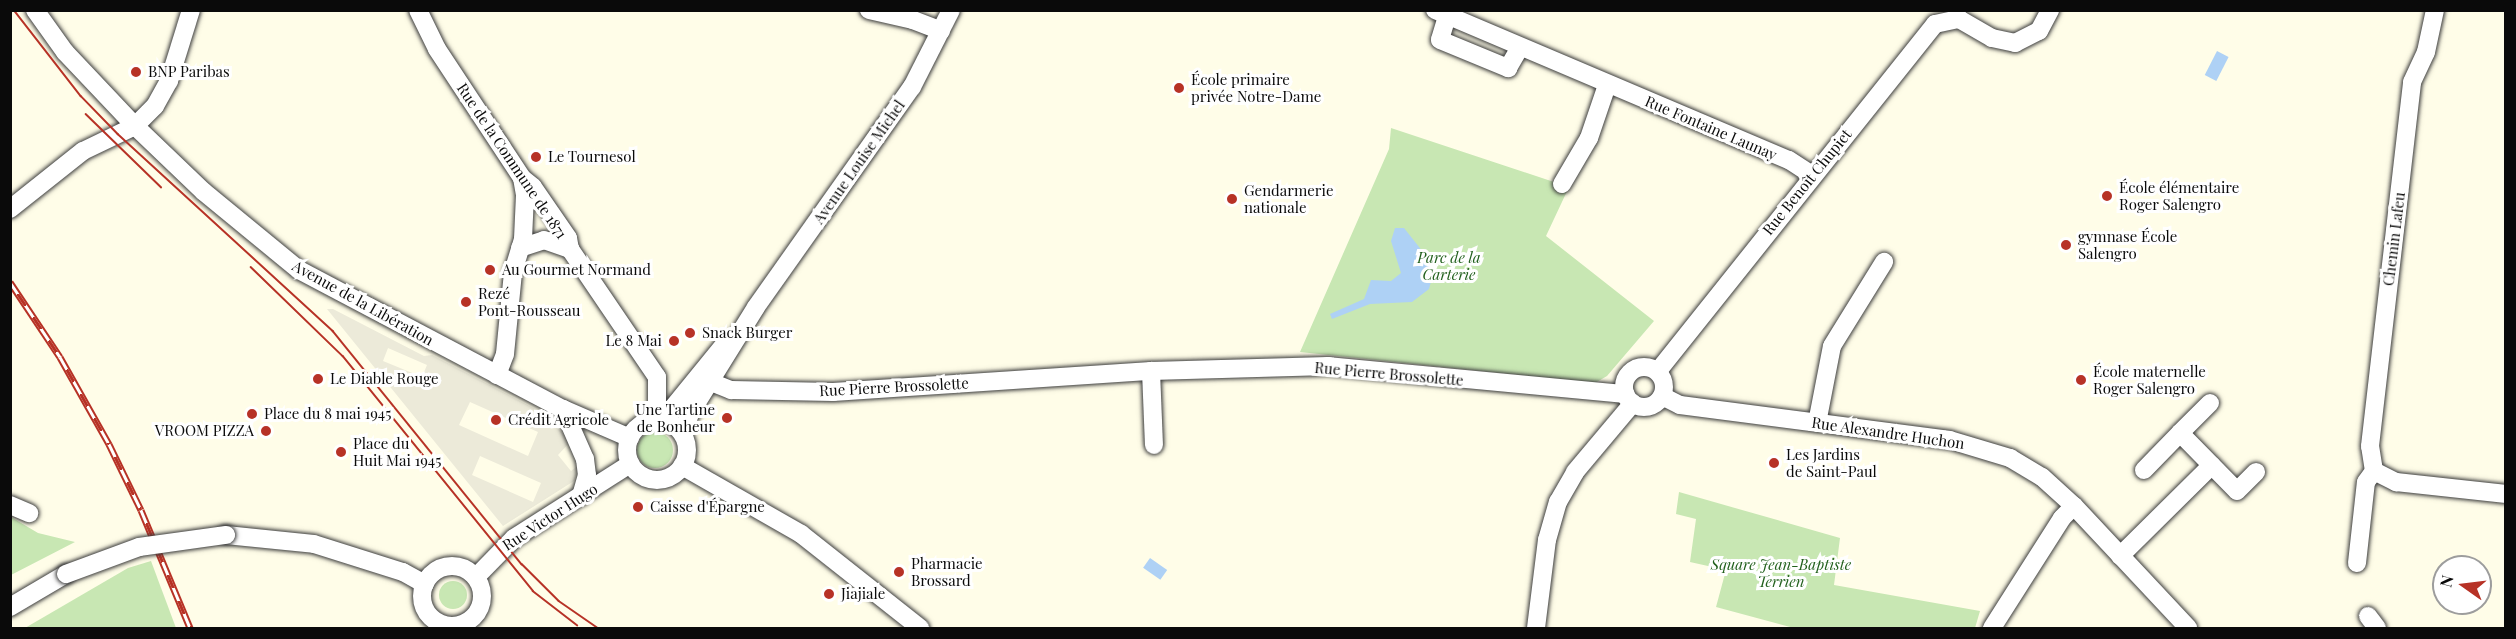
<!DOCTYPE html>
<html>
<head>
<meta charset="utf-8">
<style>
	body { margin:0 }
	#map { position:relative; width:2516px; height:639px; overflow:hidden; background:#fffde8; font-family:"Playfair Display",serif }
	div>[style] { position:absolute }
	.green>* { inset:0; background:#c8e7b3 }
	.round { border-radius:50% }
	.plaza>* { inset:0; background:#ecead9 }
	.water>* { inset:0; background:#aed1f5; transform-origin:0 0 }
	.roads { filter:drop-shadow(0 0 2px #3d3d3d) drop-shadow(0 0 2px #3d3d3d) }
	.minor>* { height:18px; margin:-9px; padding:0 9px; transform-origin:9px; border-radius:9px; background:#fff }
	.minor>.ring { margin:-9px; padding:0; box-sizing:content-box; background:none; border:18px solid #fff; border-radius:50% }
	.tram>* { height:1.5px; margin:-0.75px; padding:0 0.75px; transform-origin:0.75px; border-radius:0.75px; background:#b73226 }
	.rail>* { height:7px; margin-top:-3.5px; transform-origin:0; background:repeating-linear-gradient(90deg,#fff 0 14px,#b73226 0 28px); box-sizing:border-box; border-block:2px solid #b73226 }
	.bridges { filter:drop-shadow(0 0 2px #3d3d3d) drop-shadow(0 0 2px #3d3d3d) }
	.minor-bridge>* { height:18px; margin:-9px; padding:0 9px; transform-origin:9px; border-radius:9px; background:#fff }
	.dots>* { width:16px; height:16px; translate:-50% -50%; box-sizing:border-box; border:3px solid #fff; border-radius:50% }
	span { translate:-50% -50%; white-space:nowrap; text-align:center; line-height:1.15; -webkit-text-stroke:6px #fff; paint-order:stroke }
	.poi-label { font-size:15px; color:#0a0a0a }
	.left { translate:0 -50%; text-align:left }
	.right { translate:-100% -50%; text-align:right }
	.street-label { font-size:15px; color:#0a0a0a }
	.park-label { font-size:15px; color:#22601d; font-style:italic }
	.frame { position:absolute; inset:0; border:12px solid #0a0a0a; pointer-events:none }
	.north { position:absolute; left:2432px; top:555px; width:60px; height:60px; box-sizing:border-box; background:#fff; border:2px solid #9d9d9d; border-radius:50%; rotate:284deg; font-size:16px; font-weight:700; line-height:24px; text-align:center; color:#0a0a0a }
	.north::after { content:''; display:block; margin:auto; width:21px; height:27px; background:#b73226; clip-path:polygon(50% 0,100% 100%,50% 72%,0 100%) }
</style>
</head>
<body>
<div id="map">
	<div class="green">
		<div style="clip-path:polygon(1391px 128px,1569px 187px,1546px 236px,1654px 321px,1607px 376px,1595px 383px,1300px 352px,1389px 149px)"></div>
		<div class="round" style="left:637px;top:432px;width:36px;height:36px"></div>
		<div style="clip-path:polygon(1679px 492px,1840px 538px,1834px 585px,1980px 611px,1975px 628px,1794px 628px,1716px 607px,1726px 570px,1690px 562px,1696px 519px,1676px 514px)"></div>
		<div style="clip-path:polygon(11px 517px,38px 533px,75px 542px,11px 575px)"></div>
		<div style="clip-path:polygon(151px 561px,176px 628px,25px 628px,128px 568px)"></div>
		<div class="round" style="left:439px;top:581px;width:28px;height:28px"></div>
	</div>
	<div class="plaza">
		<div style="clip-path:polygon(evenodd,327px 309px,333px 309px,424px 356px,432px 355px,541px 412px,571px 441px,558px 455px,571px 471px,579px 465px,574px 481px,503px 526px,327px 309px,388px 348px,427px 365px,422px 377px,383px 361px,388px 348px,327px 309px,470px 402px,538px 432px,528px 456px,459px 425px,470px 402px,327px 309px,480px 456px,541px 483px,533px 502px,472px 475px,480px 456px)"></div>
	</div>
	<div class="water">
		<div style="left:2217px;top:51px;width:13px;height:27px;rotate:27deg"></div>
		<div style="clip-path:polygon(1395px 228px,1404px 228px,1427px 257px,1433px 274px,1429px 289px,1412px 302px,1370px 304px,1332px 319px,1330px 314px,1364px 299px,1371px 280px,1391px 281px,1401px 273px,1391px 241px)"></div>
		<div style="left:1150px;top:558px;width:21px;height:12px;rotate:35deg"></div>
	</div>
	<div class="roads">
		<div class="minor">
			<div style="left:35px;top:10px;width:52px;rotate:54.5deg"></div>
			<div style="left:65px;top:52px;width:102px;rotate:46.6deg"></div>
			<div style="left:135px;top:126px;width:95px;rotate:43.7deg"></div>
			<div style="left:204px;top:192px;width:123px;rotate:39.4deg"></div>
			<div style="left:299px;top:270px;width:298px;rotate:27.8deg"></div>
			<div style="left:563px;top:409px;width:73px;rotate:23.4deg"></div>
			<div style="left:418px;top:10px;width:43px;rotate:64deg"></div>
			<div style="left:437px;top:49px;width:154px;rotate:56.6deg"></div>
			<div style="left:522px;top:178px;width:14px;rotate:39deg"></div>
			<div style="left:533px;top:187px;width:62px;rotate:55.5deg"></div>
			<div style="left:568px;top:238px;width:11px;rotate:80deg"></div>
			<div style="left:570px;top:249px;width:155px;rotate:55.8deg"></div>
			<div style="left:657px;top:377px;width:44px;rotate:90deg"></div>
			<div style="left:869px;top:10px;width:45px;rotate:12.8deg"></div>
			<div style="left:913px;top:20px;width:30px;rotate:21deg"></div>
			<div style="left:1435px;top:10px;width:384px;rotate:23deg"></div>
			<div style="left:1789px;top:160px;width:27px;rotate:33deg"></div>
			<div style="left:1449px;top:10px;width:31px;rotate:107deg"></div>
			<div style="left:1440px;top:40px;width:74px;rotate:22.4deg"></div>
			<div style="left:1508px;top:68px;width:24px;rotate:-60deg"></div>
			<div style="left:1562px;top:184px;width:53px;rotate:-59.6deg"></div>
			<div style="left:1589px;top:138px;width:56px;rotate:-71.2deg"></div>
			<div style="left:10px;top:209px;width:93px;rotate:-38.5deg"></div>
			<div style="left:83px;top:151px;width:58px;rotate:-25.7deg"></div>
			<div style="left:135px;top:126px;width:28px;rotate:-45deg"></div>
			<div style="left:155px;top:106px;width:29px;rotate:-61deg"></div>
			<div style="left:169px;top:81px;width:74px;rotate:-72.8deg"></div>
			<div style="left:520px;top:248px;width:25px;rotate:-18deg"></div>
			<div style="left:544px;top:240px;width:28px;rotate:19deg"></div>
			<div class="ring" style="left:1624px;top:367px;width:22px;height:22px"></div>
			<div style="left:1151px;top:371px;width:74px;rotate:87.7deg"></div>
			<div style="left:1658px;top:371px;width:444px;rotate:-51.4deg"></div>
			<div style="left:1935px;top:24px;width:25px;rotate:-12deg"></div>
			<div style="left:1959px;top:19px;width:38px;rotate:30deg"></div>
			<div style="left:1992px;top:38px;width:24px;rotate:12deg"></div>
			<div style="left:2015px;top:43px;width:27px;rotate:-27deg"></div>
			<div style="left:2039px;top:31px;width:24px;rotate:-62deg"></div>
			<div style="left:497px;top:375px;width:22px;rotate:-69deg"></div>
			<div style="left:505px;top:354px;width:82px;rotate:-84.4deg"></div>
			<div style="left:513px;top:272px;width:34px;rotate:-73deg"></div>
			<div style="left:523px;top:239px;width:44px;rotate:-87.4deg"></div>
			<div style="left:525px;top:195px;width:17px;rotate:-100deg"></div>
			<div style="left:711px;top:382px;width:22px;rotate:22deg"></div>
			<div style="left:731px;top:390px;width:102px;rotate:1.1deg"></div>
			<div style="left:833px;top:392px;width:319px;rotate:-3.8deg"></div>
			<div style="left:1151px;top:371px;width:177px;rotate:-1.6deg"></div>
			<div style="left:1328px;top:366px;width:299px;rotate:5.4deg"></div>
			<div style="left:1662px;top:396px;width:20px;rotate:27deg"></div>
			<div style="left:1680px;top:405px;width:272px;rotate:7.4deg"></div>
			<div style="left:1950px;top:440px;width:63px;rotate:16.7deg"></div>
			<div style="left:2010px;top:458px;width:37px;rotate:31deg"></div>
			<div style="left:2042px;top:477px;width:43px;rotate:42.2deg"></div>
			<div style="left:2074px;top:506px;width:167px;rotate:46.9deg"></div>
			<div style="left:2210px;top:403px;width:42px;rotate:135deg"></div>
			<div style="left:2180px;top:433px;width:81px;rotate:45.5deg"></div>
			<div style="left:2237px;top:491px;width:27px;rotate:-45deg"></div>
			<div style="left:563px;top:409px;width:55px;rotate:66.3deg"></div>
			<div style="left:585px;top:459px;width:16px;rotate:83deg"></div>
			<div style="left:587px;top:475px;width:22px;rotate:106deg"></div>
			<div class="ring" style="left:627px;top:420px;width:42px;height:42px"></div>
			<div style="left:662px;top:421px;width:103px;rotate:-50.9deg"></div>
			<div style="left:1817px;top:423px;width:78px;rotate:-79deg"></div>
			<div style="left:1832px;top:346px;width:99px;rotate:-58.2deg"></div>
			<div style="left:682px;top:433px;width:23px;rotate:-67deg"></div>
			<div style="left:691px;top:412px;width:123px;rotate:-58.2deg"></div>
			<div style="left:756px;top:307px;width:270px;rotate:-54.7deg"></div>
			<div style="left:912px;top:87px;width:86px;rotate:-63.1deg"></div>
			<div style="left:682px;top:466px;width:137px;rotate:29.7deg"></div>
			<div style="left:801px;top:534px;width:152px;rotate:38.3deg"></div>
			<div style="left:2144px;top:470px;width:52px;rotate:-45.8deg"></div>
			<div style="left:2374px;top:471px;width:25px;rotate:27deg"></div>
			<div style="left:2396px;top:482px;width:111px;rotate:6.2deg"></div>
			<div style="left:10px;top:505px;width:21px;rotate:23deg"></div>
			<div style="left:226px;top:535px;width:88px;rotate:5.8deg"></div>
			<div style="left:314px;top:544px;width:93px;rotate:17.5deg"></div>
			<div style="left:403px;top:572px;width:25px;rotate:29deg"></div>
			<div style="left:2120px;top:556px;width:129px;rotate:-44.7deg"></div>
			<div style="left:2357px;top:563px;width:81px;rotate:-83.7deg"></div>
			<div style="left:2366px;top:482px;width:14px;rotate:-54deg"></div>
			<div style="left:2374px;top:471px;width:25px;rotate:-99deg"></div>
			<div style="left:2370px;top:446px;width:366px;rotate:-83.4deg"></div>
			<div style="left:2412px;top:82px;width:33px;rotate:-65deg"></div>
			<div style="left:2426px;top:52px;width:43px;rotate:-77.9deg"></div>
			<div class="ring" style="left:422px;top:566px;width:42px;height:42px"></div>
			<div style="left:476px;top:577px;width:54px;rotate:-45.7deg"></div>
			<div style="left:514px;top:538px;width:138px;rotate:-32.5deg"></div>
			<div style="left:10px;top:607px;width:65px;rotate:-30.5deg"></div>
			<div style="left:2368px;top:616px;width:15px;rotate:53deg"></div>
			<div style="left:1536px;top:628px;width:89px;rotate:-82.9deg"></div>
			<div style="left:1547px;top:540px;width:40px;rotate:-74deg"></div>
			<div style="left:1558px;top:502px;width:34px;rotate:-60deg"></div>
			<div style="left:1575px;top:472px;width:90px;rotate:-50deg"></div>
			<div style="left:1992px;top:628px;width:130px;rotate:-57.5deg"></div>
			<div style="left:2062px;top:518px;width:17px;rotate:-45deg"></div>
		</div>
	</div>
	<div class="tram">
		<div style="left:14px;top:10px;width:109px;rotate:52.1deg"></div>
		<div style="left:81px;top:96px;width:53px;rotate:45.8deg"></div>
		<div style="left:118px;top:134px;width:292px;rotate:42.5deg"></div>
		<div style="left:333px;top:331px;width:300px;rotate:51deg"></div>
		<div style="left:522px;top:564px;width:52px;rotate:45deg"></div>
		<div style="left:559px;top:601px;width:47px;rotate:34.7deg"></div>
		<div style="left:86px;top:114px;width:105px;rotate:44.2deg"></div>
		<div style="left:251px;top:267px;width:128px;rotate:44.1deg"></div>
		<div style="left:343px;top:356px;width:302px;rotate:51deg"></div>
		<div style="left:533px;top:591px;width:56px;rotate:37.7deg"></div>
	</div>
	<div class="rail">
		<div style="left:10px;top:282px;width:90px;rotate:56.3deg"></div>
		<div style="left:60px;top:357px;width:100px;rotate:60.6deg"></div>
		<div style="left:109px;top:444px;width:73px;rotate:64.1deg"></div>
		<div style="left:141px;top:510px;width:128px;rotate:67.4deg"></div>
	</div>
	<div class="bridges">
		<div class="minor-bridge">
			<div style="left:66px;top:574px;width:78px;rotate:-20.3deg"></div>
			<div style="left:139px;top:547px;width:88px;rotate:-7.9deg"></div>
		</div>
	</div>
	<div class="dots">
		<div style="left:136px;top:72px;background:#b73226"></div>
		<div style="left:1179px;top:88px;background:#b73226"></div>
		<div style="left:536px;top:157px;background:#b73226"></div>
		<div style="left:2107px;top:196px;background:#b73226"></div>
		<div style="left:1232px;top:199px;background:#b73226"></div>
		<div style="left:2066px;top:245px;background:#b73226"></div>
		<div style="left:490px;top:270px;background:#b73226"></div>
		<div style="left:466px;top:302px;background:#b73226"></div>
		<div style="left:690px;top:333px;background:#b73226"></div>
		<div style="left:674px;top:341px;background:#b73226"></div>
		<div style="left:318px;top:379px;background:#b73226"></div>
		<div style="left:2081px;top:380px;background:#b73226"></div>
		<div style="left:252px;top:414px;background:#b73226"></div>
		<div style="left:727px;top:418px;background:#b73226"></div>
		<div style="left:496px;top:420px;background:#b73226"></div>
		<div style="left:266px;top:431px;background:#b73226"></div>
		<div style="left:341px;top:452px;background:#b73226"></div>
		<div style="left:1774px;top:463px;background:#b73226"></div>
		<div style="left:638px;top:507px;background:#b73226"></div>
		<div style="left:899px;top:572px;background:#b73226"></div>
		<div style="left:829px;top:594px;background:#b73226"></div>
	</div>
	<div class="poi-label">
		<span class="left" style="left:148px;top:72px">BNP Paribas</span>
		<span class="left" style="left:1191px;top:88px">École primaire<br>privée Notre-Dame</span>
		<span class="left" style="left:548px;top:157px">Le Tournesol</span>
		<span class="left" style="left:2119px;top:196px">École élémentaire<br>Roger Salengro</span>
		<span class="left" style="left:1244px;top:199px">Gendarmerie<br>nationale</span>
		<span class="left" style="left:2078px;top:245px">gymnase École<br>Salengro</span>
		<span class="left" style="left:502px;top:270px">Au Gourmet Normand</span>
		<span class="left" style="left:478px;top:302px">Rezé<br>Pont-Rousseau</span>
		<span class="left" style="left:702px;top:333px">Snack Burger</span>
		<span class="right" style="left:662px;top:341px">Le 8 Mai</span>
		<span class="left" style="left:2093px;top:380px">École maternelle<br>Roger Salengro</span>
		<span class="left" style="left:330px;top:379px">Le Diable Rouge</span>
		<span class="right" style="left:715px;top:418px">Une Tartine<br>de Bonheur</span>
		<span class="left" style="left:264px;top:414px">Place du 8 mai 1945</span>
		<span class="left" style="left:508px;top:420px">Crédit Agricole</span>
		<span class="right" style="left:254px;top:431px">VROOM PIZZA</span>
		<span class="left" style="left:353px;top:452px">Place du<br>Huit Mai 1945</span>
		<span class="left" style="left:1786px;top:463px">Les Jardins<br>de Saint-Paul</span>
		<span class="left" style="left:650px;top:507px">Caisse d'Épargne</span>
		<span class="left" style="left:911px;top:572px">Pharmacie<br>Brossard</span>
		<span class="left" style="left:841px;top:594px">Jiajiale</span>
	</div>
	<div class="street-label">
		<span style="left:1711px;top:128px;rotate:23deg">Rue Fontaine Launay</span>
		<span style="left:512px;top:161px;rotate:56deg">Rue de la Commune de 1871</span>
		<span style="left:859px;top:162px;rotate:-55deg">Avenue Louise Michel</span>
		<span style="left:1807px;top:182px;rotate:-51deg">Rue Benoît Chupiet</span>
		<span style="left:2394px;top:239px;rotate:-83deg">Chemin Lafeu</span>
		<span style="left:363px;top:303px;rotate:29deg">Avenue de la Libération</span>
		<span style="left:1389px;top:374px;rotate:5deg">Rue Pierre Brossolette</span>
		<span style="left:894px;top:387px;rotate:-3deg">Rue Pierre Brossolette</span>
		<span style="left:1888px;top:433px;rotate:8deg">Rue Alexandre Huchon</span>
		<span style="left:550px;top:517px;rotate:-33deg">Rue Victor Hugo</span>
	</div>
	<div class="park-label">
		<span style="left:1449px;top:266px">Parc de la<br>Carterie</span>
		<span style="left:1781px;top:573px">Square Jean-Baptiste<br>Terrien</span>
	</div>
	<div class="frame"></div>
	<div class="north">N</div>
</div>
</body>
</html>
